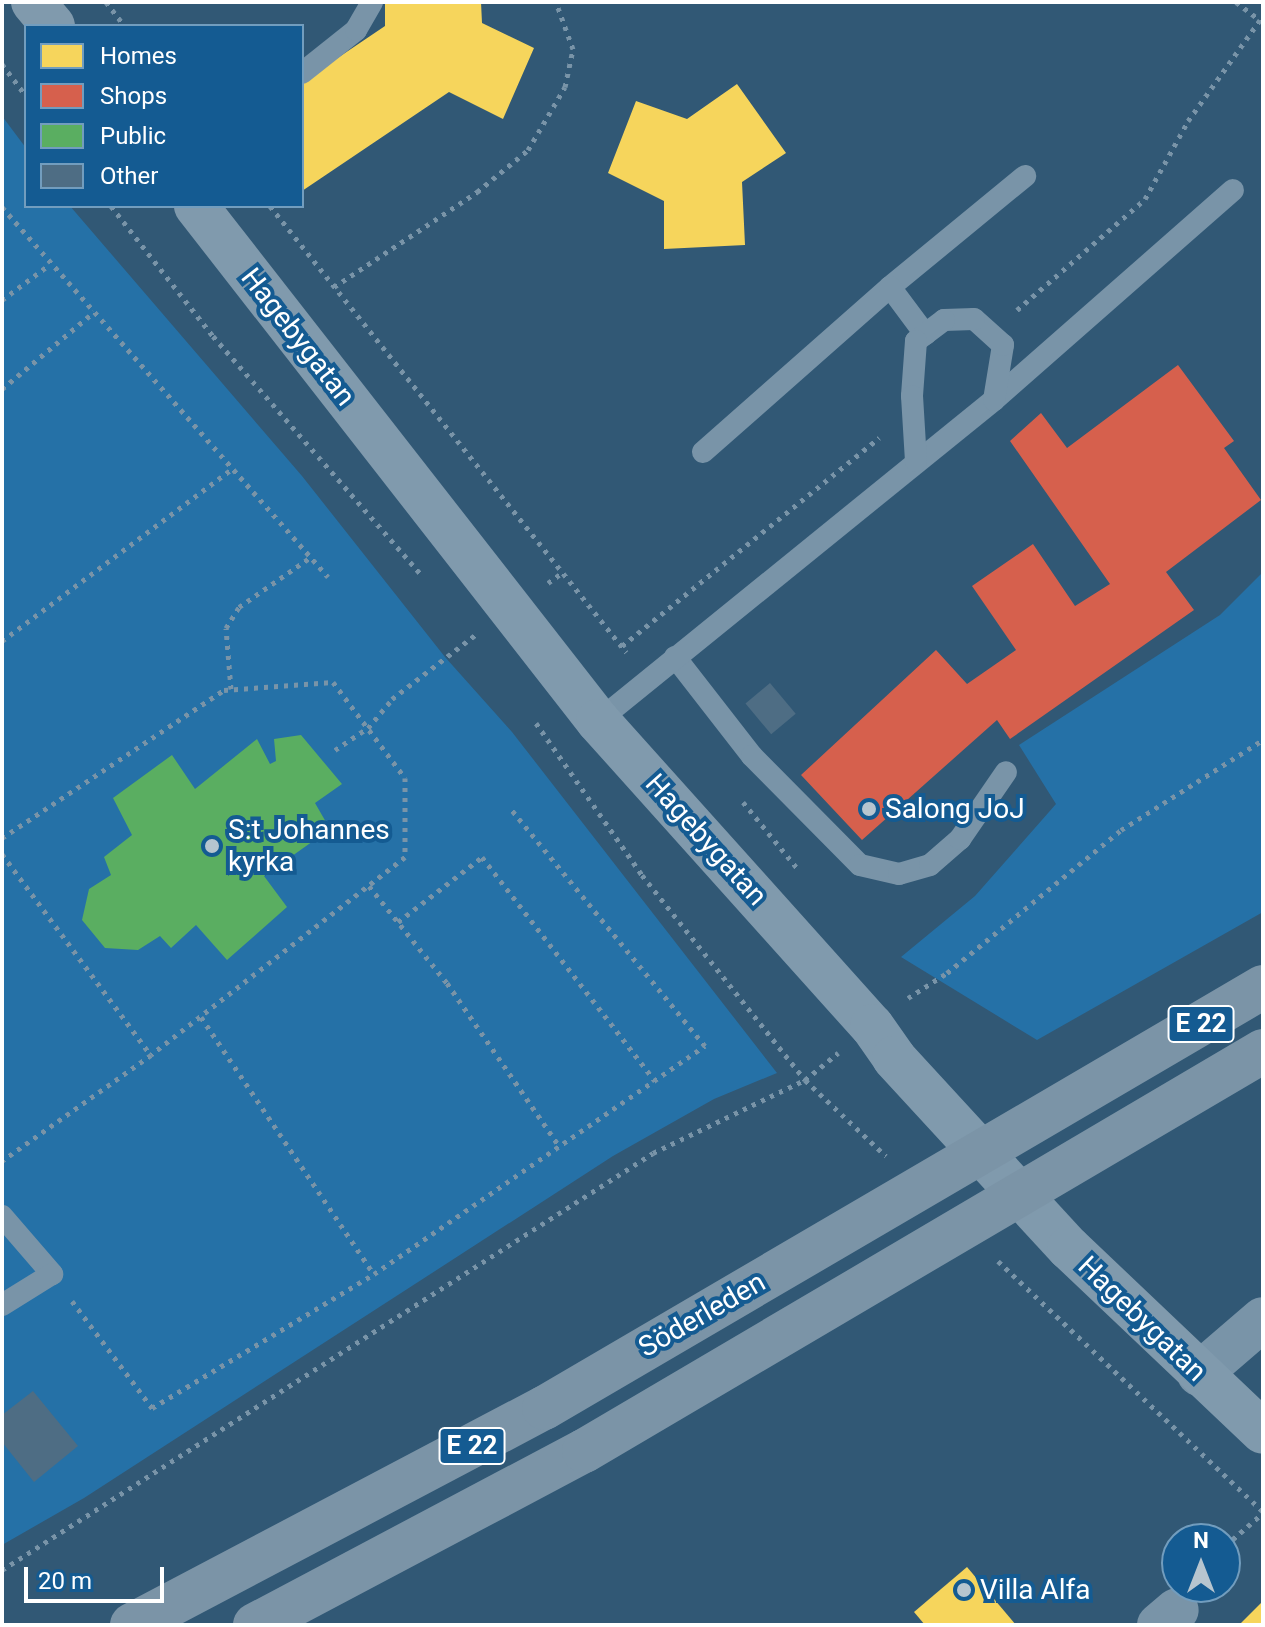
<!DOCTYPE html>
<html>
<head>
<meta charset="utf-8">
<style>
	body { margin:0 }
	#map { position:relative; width:1265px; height:1627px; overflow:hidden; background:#315875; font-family:Roboto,sans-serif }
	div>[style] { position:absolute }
	.green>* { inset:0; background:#2571a7 }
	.homes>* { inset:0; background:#f6d55c }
	.shops>* { inset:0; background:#d6604d }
	.public>* { inset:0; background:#5aae61 }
	.building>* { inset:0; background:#4e6d84; transform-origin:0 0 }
	.path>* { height:5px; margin-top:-2.5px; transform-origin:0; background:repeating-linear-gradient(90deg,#7994a8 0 4px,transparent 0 10px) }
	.lane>* { height:22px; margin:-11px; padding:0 11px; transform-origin:11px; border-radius:11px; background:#7994a8 }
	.street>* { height:44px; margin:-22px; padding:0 22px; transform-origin:22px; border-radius:22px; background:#7994a8 }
	.secondary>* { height:44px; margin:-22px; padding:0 22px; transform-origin:22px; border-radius:22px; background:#809aad }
	.highway>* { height:44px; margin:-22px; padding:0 22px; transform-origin:22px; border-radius:22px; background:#7b94a7 }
	.dots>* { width:22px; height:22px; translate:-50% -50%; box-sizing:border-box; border:4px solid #145b92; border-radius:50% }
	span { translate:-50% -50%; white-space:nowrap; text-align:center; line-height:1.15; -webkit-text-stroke:8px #145b92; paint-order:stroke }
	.shield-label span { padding:2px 6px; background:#145b92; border:2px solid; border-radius:6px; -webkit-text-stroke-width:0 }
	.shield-label { font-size:26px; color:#fff; font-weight:700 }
	.street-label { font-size:28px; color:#fff }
	.poi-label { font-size:28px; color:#fff }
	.left { translate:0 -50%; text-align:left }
	.frame { position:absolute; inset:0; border:4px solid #fff; pointer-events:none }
	.legend { position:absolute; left:24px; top:24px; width:280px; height:184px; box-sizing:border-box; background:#145b92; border:2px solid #729dbe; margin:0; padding:10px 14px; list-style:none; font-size:24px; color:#fff }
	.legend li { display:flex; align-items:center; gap:16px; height:40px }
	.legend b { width:40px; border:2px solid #729dbe }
	.north { position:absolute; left:1161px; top:1523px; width:80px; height:80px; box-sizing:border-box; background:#145b92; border:2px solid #729dbe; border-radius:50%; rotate:0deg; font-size:22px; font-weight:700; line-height:32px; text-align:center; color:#fff }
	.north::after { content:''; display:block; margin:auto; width:28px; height:36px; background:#b7c5cf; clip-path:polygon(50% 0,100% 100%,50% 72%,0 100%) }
	.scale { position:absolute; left:24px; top:1567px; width:140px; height:36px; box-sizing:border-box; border:4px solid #fff; border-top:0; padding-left:10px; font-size:24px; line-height:28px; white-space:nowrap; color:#fff; -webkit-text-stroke:6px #145b92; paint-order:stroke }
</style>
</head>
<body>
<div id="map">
	<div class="green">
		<div style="clip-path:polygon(2px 116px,26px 148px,26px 206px,70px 206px,302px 476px,445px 657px,512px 732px,777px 1073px,714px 1099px,613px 1156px,84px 1498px,2px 1545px)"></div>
		<div style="clip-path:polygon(1263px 572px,1263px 912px,1037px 1040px,901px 957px,975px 896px,1056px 804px,1019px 745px,1220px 615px)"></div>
	</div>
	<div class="homes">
		<div style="clip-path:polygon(385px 2px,481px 2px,482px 23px,534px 48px,503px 119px,449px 92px,302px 191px,302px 82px,385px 26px)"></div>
		<div style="clip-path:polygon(737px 84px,786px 153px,742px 182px,745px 245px,664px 249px,664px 201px,608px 173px,636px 101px,687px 119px)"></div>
		<div style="clip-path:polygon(967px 1567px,1016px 1625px,925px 1625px,914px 1612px)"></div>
		<div style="clip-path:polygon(1263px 1601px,1263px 1625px,1239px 1625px)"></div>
	</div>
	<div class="shops">
		<div style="clip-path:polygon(1178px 365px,1234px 441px,1224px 448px,1261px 500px,1166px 572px,1194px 610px,1010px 739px,997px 720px,862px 840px,801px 775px,936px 650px,967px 684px,1016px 650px,972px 586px,1033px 544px,1075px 606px,1110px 584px,1010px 441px,1041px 413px,1067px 448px)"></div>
	</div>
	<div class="public">
		<div style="clip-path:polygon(301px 735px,342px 784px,315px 803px,330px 829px,264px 876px,287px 907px,227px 960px,196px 925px,171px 948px,160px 936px,138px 950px,105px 948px,82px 920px,89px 889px,111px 875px,104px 857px,132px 835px,113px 798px,172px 755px,195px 789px,257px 739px,270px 764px,276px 761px,274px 739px)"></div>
	</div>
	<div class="building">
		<div style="left:770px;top:683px;width:40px;height:32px;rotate:50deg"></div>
		<div style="clip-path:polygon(33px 1391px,78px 1446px,34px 1482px,2px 1442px,2px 1415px)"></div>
	</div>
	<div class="path">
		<div style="left:106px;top:2px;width:31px;rotate:52deg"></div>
		<div style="left:1236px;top:2px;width:31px;rotate:37deg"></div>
		<div style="left:2px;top:64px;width:40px;rotate:53deg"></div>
		<div style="left:111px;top:206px;width:165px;rotate:51.9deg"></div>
		<div style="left:213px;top:336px;width:318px;rotate:48.9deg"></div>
		<div style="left:270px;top:206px;width:571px;rotate:51.4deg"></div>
		<div style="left:2px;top:207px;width:493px;rotate:48.6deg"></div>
		<div style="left:334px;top:287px;width:172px;rotate:-33.6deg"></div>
		<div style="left:477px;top:192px;width:66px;rotate:-39.5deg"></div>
		<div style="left:528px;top:150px;width:73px;rotate:-59.6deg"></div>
		<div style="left:565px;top:87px;width:39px;rotate:-78deg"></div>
		<div style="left:573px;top:49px;width:50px;rotate:-109.9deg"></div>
		<div style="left:2px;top:300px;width:59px;rotate:-36.7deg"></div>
		<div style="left:1017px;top:310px;width:169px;rotate:-40.9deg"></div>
		<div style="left:1145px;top:199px;width:89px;rotate:-61.1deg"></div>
		<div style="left:1188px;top:121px;width:124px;rotate:-54.5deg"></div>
		<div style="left:2px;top:389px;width:120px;rotate:-39.9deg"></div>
		<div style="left:548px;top:583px;width:19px;rotate:-36deg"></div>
		<div style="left:2px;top:641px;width:287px;rotate:-36.8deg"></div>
		<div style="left:622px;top:646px;width:331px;rotate:-39deg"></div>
		<div style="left:231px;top:689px;width:61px;rotate:-94.7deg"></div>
		<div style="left:226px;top:628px;width:25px;rotate:-58deg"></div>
		<div style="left:239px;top:607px;width:88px;rotate:-34.8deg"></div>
		<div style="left:536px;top:723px;width:185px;rotate:55.1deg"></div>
		<div style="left:642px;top:875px;width:262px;rotate:51.5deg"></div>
		<div style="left:805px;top:1080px;width:111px;rotate:43.2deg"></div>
		<div style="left:335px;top:750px;width:40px;rotate:-34deg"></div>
		<div style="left:368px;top:728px;width:38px;rotate:-50deg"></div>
		<div style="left:392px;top:699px;width:105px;rotate:-37.6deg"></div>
		<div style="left:743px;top:802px;width:85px;rotate:50.7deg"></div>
		<div style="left:2px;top:838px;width:267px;rotate:-33.7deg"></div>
		<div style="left:224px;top:690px;width:109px;rotate:-4.2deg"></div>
		<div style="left:333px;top:682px;width:120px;rotate:53.1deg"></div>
		<div style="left:405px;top:778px;width:79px;rotate:90deg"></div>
		<div style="left:405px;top:857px;width:322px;rotate:142.1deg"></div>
		<div style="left:2px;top:854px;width:250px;rotate:53.5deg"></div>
		<div style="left:151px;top:1055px;width:183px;rotate:144.6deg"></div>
		<div style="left:369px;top:886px;width:124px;rotate:51.2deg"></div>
		<div style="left:447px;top:983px;width:198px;rotate:55.5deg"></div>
		<div style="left:398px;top:922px;width:106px;rotate:-37.7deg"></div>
		<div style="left:482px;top:857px;width:283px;rotate:52.3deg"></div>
		<div style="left:908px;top:998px;width:46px;rotate:-32.7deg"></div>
		<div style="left:947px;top:973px;width:225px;rotate:-39.4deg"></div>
		<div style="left:1121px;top:830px;width:168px;rotate:-32.4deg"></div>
		<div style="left:201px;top:1017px;width:310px;rotate:56.1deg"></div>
		<div style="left:998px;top:1261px;width:365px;rotate:43.4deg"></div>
		<div style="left:72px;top:1301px;width:134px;rotate:53.2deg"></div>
		<div style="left:152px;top:1408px;width:259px;rotate:-31.1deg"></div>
		<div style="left:374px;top:1274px;width:402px;rotate:-34.6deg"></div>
		<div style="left:705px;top:1046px;width:305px;rotate:-129.3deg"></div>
		<div style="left:1225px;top:1546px;width:50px;rotate:-41deg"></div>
		<div style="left:2px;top:1570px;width:773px;rotate:-32.64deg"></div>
		<div style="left:653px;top:1153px;width:169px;rotate:-25.7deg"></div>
		<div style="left:805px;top:1080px;width:43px;rotate:-39.3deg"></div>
	</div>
	<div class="lane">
		<div style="left:302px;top:73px;width:69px;rotate:-38.5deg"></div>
		<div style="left:356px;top:30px;width:32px;rotate:-60deg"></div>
		<div style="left:890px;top:287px;width:175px;rotate:-39.4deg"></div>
		<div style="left:994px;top:400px;width:318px;rotate:-41.3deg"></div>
		<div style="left:703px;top:452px;width:249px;rotate:-41.4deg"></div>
		<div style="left:890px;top:287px;width:59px;rotate:53.3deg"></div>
		<div style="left:675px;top:657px;width:125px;rotate:52.1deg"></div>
		<div style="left:752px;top:756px;width:153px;rotate:45.3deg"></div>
		<div style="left:860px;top:865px;width:40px;rotate:13deg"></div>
		<div style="left:899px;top:874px;width:32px;rotate:-16deg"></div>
		<div style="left:930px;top:865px;width:40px;rotate:-41deg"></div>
		<div style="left:960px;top:839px;width:81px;rotate:-55.5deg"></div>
		<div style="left:598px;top:721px;width:510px;rotate:-39.03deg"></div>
		<div style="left:994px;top:400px;width:56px;rotate:-80.7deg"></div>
		<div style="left:1003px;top:345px;width:39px;rotate:-138deg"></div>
		<div style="left:974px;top:319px;width:30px;rotate:178deg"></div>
		<div style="left:944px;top:320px;width:35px;rotate:143deg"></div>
		<div style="left:916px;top:341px;width:55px;rotate:94.2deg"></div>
		<div style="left:912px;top:396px;width:65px;rotate:86.5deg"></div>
		<div style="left:2px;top:1216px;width:77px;rotate:49.2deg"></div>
		<div style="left:52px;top:1274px;width:59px;rotate:148.2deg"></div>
	</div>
	<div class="street">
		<div style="left:1199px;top:1374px;width:84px;rotate:-40.7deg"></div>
		<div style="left:1159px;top:1625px;width:23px;rotate:-40deg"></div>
	</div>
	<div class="secondary">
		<div style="left:33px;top:2px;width:31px;rotate:50deg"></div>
		<div style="left:196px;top:206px;width:653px;rotate:52.03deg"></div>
		<div style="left:598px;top:721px;width:410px;rotate:48.1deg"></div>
		<div style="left:872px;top:1026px;width:39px;rotate:55deg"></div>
		<div style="left:894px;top:1058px;width:258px;rotate:47.4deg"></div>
		<div style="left:1069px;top:1248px;width:267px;rotate:43.5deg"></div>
	</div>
	<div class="highway">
		<div style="left:132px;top:1625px;width:466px;rotate:-27.8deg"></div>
		<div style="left:544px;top:1408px;width:833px;rotate:-30.35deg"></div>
		<div style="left:255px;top:1625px;width:372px;rotate:-27.9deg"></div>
		<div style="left:584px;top:1451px;width:788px;rotate:-30.5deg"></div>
	</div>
	<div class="dots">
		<div style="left:869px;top:809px;background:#b7c5cf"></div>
		<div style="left:212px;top:846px;background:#b7c5cf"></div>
		<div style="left:964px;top:1590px;background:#b7c5cf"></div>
	</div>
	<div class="shield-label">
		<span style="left:1201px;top:1024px">E 22</span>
		<span style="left:472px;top:1446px">E 22</span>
	</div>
	<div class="street-label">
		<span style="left:298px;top:337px;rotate:52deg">Hagebygatan</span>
		<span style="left:706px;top:840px;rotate:48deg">Hagebygatan</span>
		<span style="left:702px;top:1315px;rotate:-30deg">Söderleden</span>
		<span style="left:1142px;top:1319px;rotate:44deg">Hagebygatan</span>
	</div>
	<div class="poi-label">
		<span class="left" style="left:885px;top:809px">Salong JoJ</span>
		<span class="left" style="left:228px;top:846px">S:t Johannes<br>kyrka</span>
		<span class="left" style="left:980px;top:1590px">Villa Alfa</span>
	</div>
	<div class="frame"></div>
	<ul class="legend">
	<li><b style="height:22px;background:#f6d55c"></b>Homes</li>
	<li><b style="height:22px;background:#d6604d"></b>Shops</li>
	<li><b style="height:22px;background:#5aae61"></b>Public</li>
	<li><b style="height:22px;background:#4e6d84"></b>Other</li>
	</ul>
	<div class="north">N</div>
	<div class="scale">20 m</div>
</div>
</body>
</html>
